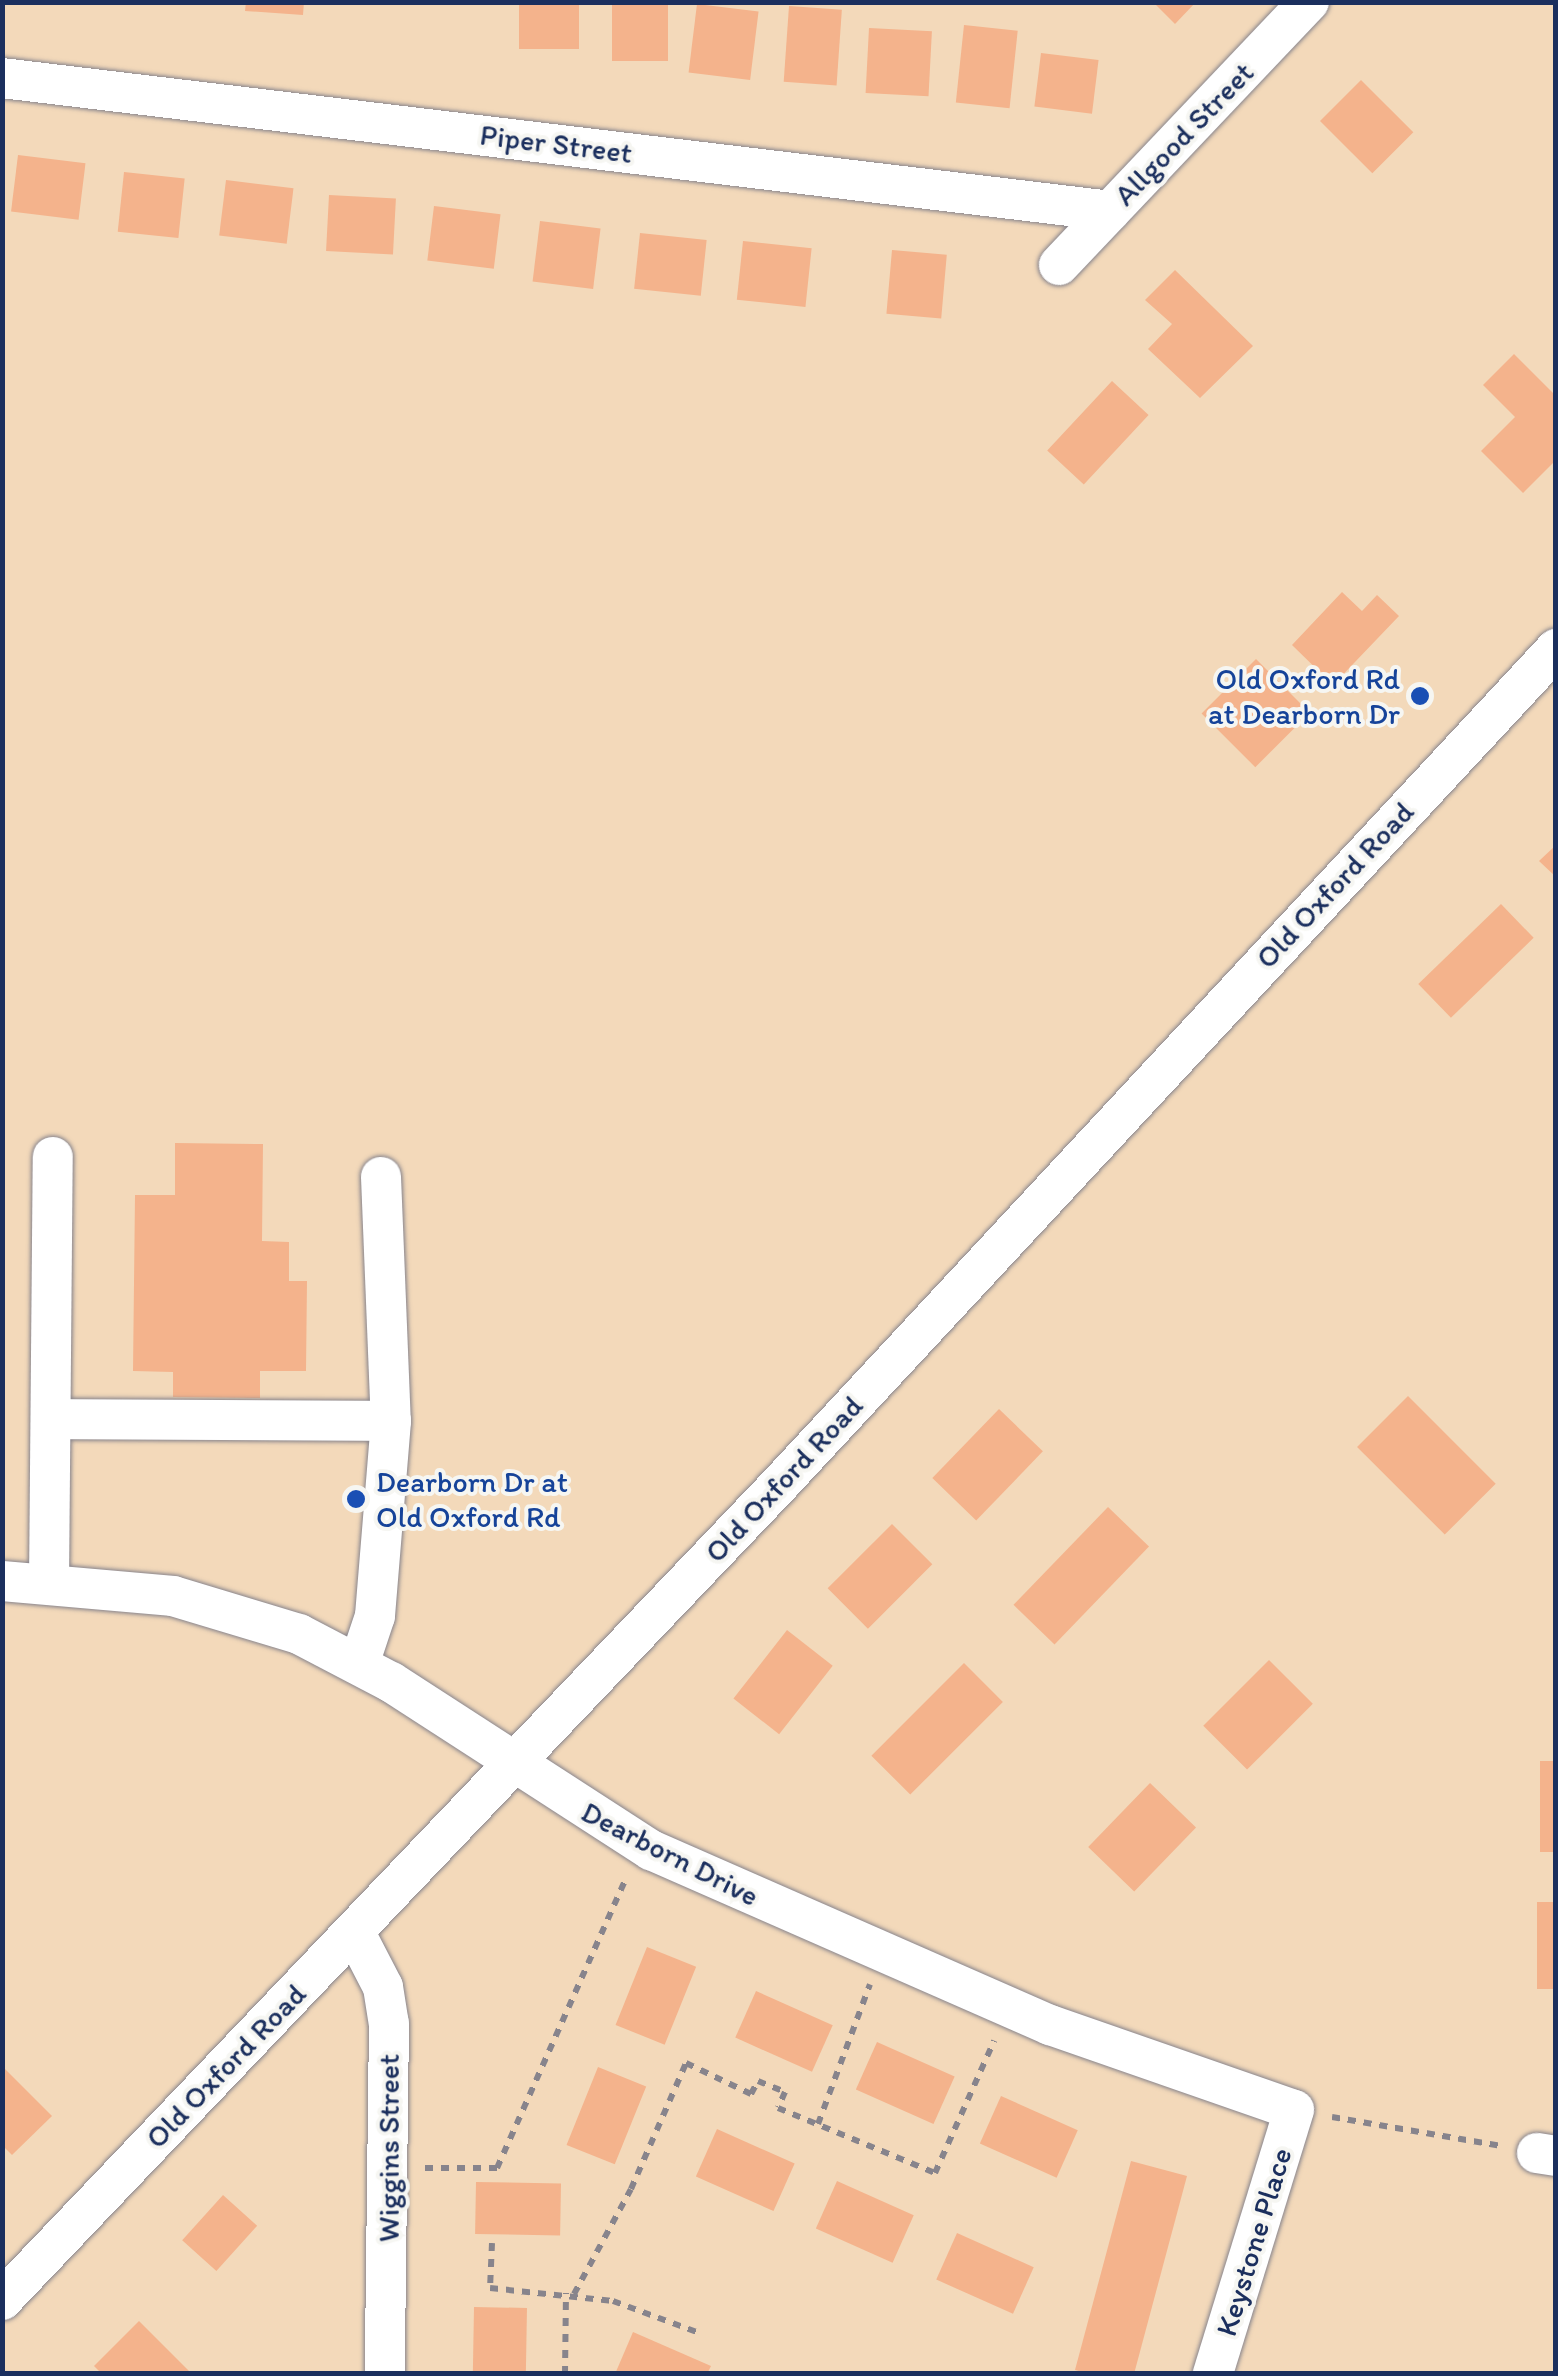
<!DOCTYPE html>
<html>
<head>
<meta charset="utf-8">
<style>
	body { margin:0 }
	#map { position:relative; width:1558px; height:2376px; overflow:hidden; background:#f3d9ba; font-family:Itim,sans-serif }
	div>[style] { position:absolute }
	.building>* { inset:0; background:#f4b38c; transform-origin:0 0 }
	.path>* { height:6px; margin-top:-3px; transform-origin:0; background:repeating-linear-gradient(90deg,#87848c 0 8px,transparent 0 16px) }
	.roads { filter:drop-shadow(0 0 2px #87848c) drop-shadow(0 0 2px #87848c) }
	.minor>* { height:40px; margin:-20px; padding:0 20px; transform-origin:20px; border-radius:20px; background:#fff }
	.dots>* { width:28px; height:28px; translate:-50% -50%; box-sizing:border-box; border:5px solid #f6f6f2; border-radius:50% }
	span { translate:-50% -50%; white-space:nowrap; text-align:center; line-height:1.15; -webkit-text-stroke:8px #f6f6f2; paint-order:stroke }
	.street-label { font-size:30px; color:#1b2f5e }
	.transit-label { font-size:30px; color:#164399 }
	.right { translate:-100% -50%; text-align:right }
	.left { translate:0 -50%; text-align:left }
	.frame { position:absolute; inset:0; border:5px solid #1b2f5e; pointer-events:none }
</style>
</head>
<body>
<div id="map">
	<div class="building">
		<div style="clip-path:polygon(246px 2px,304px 2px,303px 15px,245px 11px)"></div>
		<div style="left:519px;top:2px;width:60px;height:47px"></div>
		<div style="left:612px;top:2px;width:56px;height:59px"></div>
		<div style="clip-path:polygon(1153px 2px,1196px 2px,1175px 24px)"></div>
		<div style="left:697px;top:4px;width:62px;height:69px;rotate:7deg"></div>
		<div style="left:789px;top:6px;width:53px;height:76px;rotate:4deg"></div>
		<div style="left:964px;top:25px;width:54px;height:78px;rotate:6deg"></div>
		<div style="left:869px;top:28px;width:63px;height:65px;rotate:3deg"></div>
		<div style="left:1041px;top:53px;width:58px;height:54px;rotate:7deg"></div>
		<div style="left:1361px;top:80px;width:74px;height:58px;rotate:45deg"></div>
		<div style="left:18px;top:155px;width:68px;height:57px;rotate:7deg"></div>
		<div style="left:124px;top:172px;width:61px;height:60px;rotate:6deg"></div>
		<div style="left:226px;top:180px;width:68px;height:56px;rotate:7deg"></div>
		<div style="left:329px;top:195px;width:67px;height:56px;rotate:3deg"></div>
		<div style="left:434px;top:206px;width:67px;height:55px;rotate:7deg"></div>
		<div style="left:540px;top:221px;width:61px;height:61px;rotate:7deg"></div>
		<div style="left:640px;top:233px;width:67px;height:56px;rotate:6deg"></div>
		<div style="left:743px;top:241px;width:69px;height:59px;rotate:6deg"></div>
		<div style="left:892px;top:250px;width:55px;height:64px;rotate:5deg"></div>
		<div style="clip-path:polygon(1175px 270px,1253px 346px,1200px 398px,1148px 349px,1172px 324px,1145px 300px)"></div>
		<div style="clip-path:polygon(1514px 354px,1556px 396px,1556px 460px,1523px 493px,1481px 451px,1515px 417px,1483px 385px)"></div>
		<div style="left:1112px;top:381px;width:50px;height:95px;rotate:43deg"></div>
		<div style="clip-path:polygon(1342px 592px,1362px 611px,1377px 595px,1399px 616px,1333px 685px,1292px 645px)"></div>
		<div style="left:1256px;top:659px;width:76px;height:77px;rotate:45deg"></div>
		<div style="clip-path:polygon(1556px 845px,1556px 877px,1539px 861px)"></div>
		<div style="left:1501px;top:904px;width:47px;height:115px;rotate:46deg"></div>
		<div style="clip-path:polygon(175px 1143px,263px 1144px,262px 1241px,289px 1242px,289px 1281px,307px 1281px,306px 1371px,260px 1371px,260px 1398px,173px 1397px,173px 1372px,133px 1371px,135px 1195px,175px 1195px)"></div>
		<div style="left:1408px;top:1396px;width:124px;height:72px;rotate:45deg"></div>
		<div style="left:999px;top:1409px;width:61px;height:96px;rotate:44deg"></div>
		<div style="left:1108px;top:1507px;width:57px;height:136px;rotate:44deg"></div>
		<div style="left:892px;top:1524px;width:57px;height:91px;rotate:45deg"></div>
		<div style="left:787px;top:1630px;width:58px;height:87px;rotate:38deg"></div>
		<div style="left:1269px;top:1660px;width:62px;height:93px;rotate:45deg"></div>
		<div style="left:964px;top:1663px;width:55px;height:131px;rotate:45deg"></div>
		<div style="left:1540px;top:1761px;width:16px;height:91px"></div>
		<div style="left:1150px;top:1783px;width:64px;height:89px;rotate:44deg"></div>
		<div style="left:1537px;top:1902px;width:19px;height:87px"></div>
		<div style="left:647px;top:1947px;width:53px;height:84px;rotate:22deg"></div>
		<div style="left:756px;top:1991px;width:84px;height:51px;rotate:24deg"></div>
		<div style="left:877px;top:2042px;width:85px;height:52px;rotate:24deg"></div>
		<div style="clip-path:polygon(2px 2066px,52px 2116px,12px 2155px,2px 2145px)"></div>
		<div style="left:598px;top:2067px;width:52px;height:84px;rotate:22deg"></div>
		<div style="left:1001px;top:2096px;width:84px;height:52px;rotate:24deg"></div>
		<div style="left:717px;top:2129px;width:85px;height:52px;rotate:24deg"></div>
		<div style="clip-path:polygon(1131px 2161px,1187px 2176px,1134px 2374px,1090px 2374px,1075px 2370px)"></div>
		<div style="left:837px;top:2181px;width:84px;height:52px;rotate:24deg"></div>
		<div style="left:476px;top:2182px;width:85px;height:52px;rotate:1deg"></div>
		<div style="left:223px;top:2195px;width:46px;height:61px;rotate:42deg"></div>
		<div style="left:957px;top:2233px;width:84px;height:51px;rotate:24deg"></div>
		<div style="left:474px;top:2307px;width:53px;height:67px;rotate:1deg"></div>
		<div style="clip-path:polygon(139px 2321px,192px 2374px,102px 2374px,94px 2366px)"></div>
		<div style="clip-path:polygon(633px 2332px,711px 2366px,707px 2374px,615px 2374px)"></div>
	</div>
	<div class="path">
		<div style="left:1332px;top:2117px;width:172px;rotate:9.7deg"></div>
		<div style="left:818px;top:2124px;width:149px;rotate:-69.6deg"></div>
		<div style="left:425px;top:2168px;width:72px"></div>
		<div style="left:497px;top:2168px;width:315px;rotate:-66deg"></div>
		<div style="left:492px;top:2243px;width:45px;rotate:92.5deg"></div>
		<div style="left:490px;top:2288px;width:124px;rotate:6deg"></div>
		<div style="left:613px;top:2301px;width:90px;rotate:20.3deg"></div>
		<div style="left:574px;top:2294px;width:119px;rotate:-61.5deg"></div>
		<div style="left:631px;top:2189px;width:137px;rotate:-66.4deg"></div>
		<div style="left:686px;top:2063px;width:72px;rotate:25.5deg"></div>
		<div style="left:751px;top:2094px;width:15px;rotate:-62deg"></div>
		<div style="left:758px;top:2081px;width:29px;rotate:22deg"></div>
		<div style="left:785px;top:2092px;width:17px;rotate:114deg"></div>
		<div style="left:778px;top:2108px;width:170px;rotate:22.5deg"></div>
		<div style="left:935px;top:2173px;width:145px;rotate:-65.9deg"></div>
		<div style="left:565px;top:2374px;width:81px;rotate:-89.3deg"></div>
	</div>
	<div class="roads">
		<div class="minor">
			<div style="left:2px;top:78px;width:1116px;rotate:6.84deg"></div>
			<div style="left:1059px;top:265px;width:363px;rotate:-46.5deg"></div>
			<div style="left:381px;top:1177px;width:244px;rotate:87.7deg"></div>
			<div style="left:51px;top:1419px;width:340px;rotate:0.3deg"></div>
			<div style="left:391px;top:1421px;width:196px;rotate:94.7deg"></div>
			<div style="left:375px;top:1616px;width:51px;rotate:108.4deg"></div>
			<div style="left:2px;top:1581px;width:172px;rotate:5deg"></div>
			<div style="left:173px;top:1596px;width:132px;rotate:16.8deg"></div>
			<div style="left:299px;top:1634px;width:104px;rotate:27.6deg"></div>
			<div style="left:391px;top:1682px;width:310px;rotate:32.9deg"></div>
			<div style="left:651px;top:1850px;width:436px;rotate:23.7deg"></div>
			<div style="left:1050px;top:2025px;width:258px;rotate:19.2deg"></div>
			<div style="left:1294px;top:2110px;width:276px;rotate:107.1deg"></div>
			<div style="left:49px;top:1584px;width:427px;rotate:-89.5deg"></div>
			<div style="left:354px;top:1931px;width:63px;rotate:62.6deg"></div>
			<div style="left:383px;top:1987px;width:36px;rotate:81deg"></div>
			<div style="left:389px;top:2023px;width:351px;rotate:90.7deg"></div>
			<div style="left:1537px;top:2153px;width:19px;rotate:9deg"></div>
			<div style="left:2px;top:2300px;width:1125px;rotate:-46.37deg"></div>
			<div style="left:778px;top:1486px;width:1143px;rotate:-47.09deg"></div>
		</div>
	</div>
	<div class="dots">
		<div style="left:1420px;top:696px;background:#1a4fb4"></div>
		<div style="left:356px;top:1499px;background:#1a4fb4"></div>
	</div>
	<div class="street-label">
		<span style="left:1184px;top:134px;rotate:-46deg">Allgood Street</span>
		<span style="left:556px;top:144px;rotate:7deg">Piper Street</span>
		<span style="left:1335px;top:885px;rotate:-47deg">Old Oxford Road</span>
		<span style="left:784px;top:1479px;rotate:-47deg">Old Oxford Road</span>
		<span style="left:670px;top:1854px;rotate:27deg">Dearborn Drive</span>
		<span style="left:226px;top:2066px;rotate:-46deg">Old Oxford Road</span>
		<span style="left:389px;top:2148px;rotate:-90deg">Wiggins Street</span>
		<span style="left:1254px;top:2242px;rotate:-73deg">Keystone Place</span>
	</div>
	<div class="transit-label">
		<span class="right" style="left:1400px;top:696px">Old Oxford Rd<br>at Dearborn Dr</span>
		<span class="left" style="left:376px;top:1499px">Dearborn Dr at<br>Old Oxford Rd</span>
	</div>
	<div class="frame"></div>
</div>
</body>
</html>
